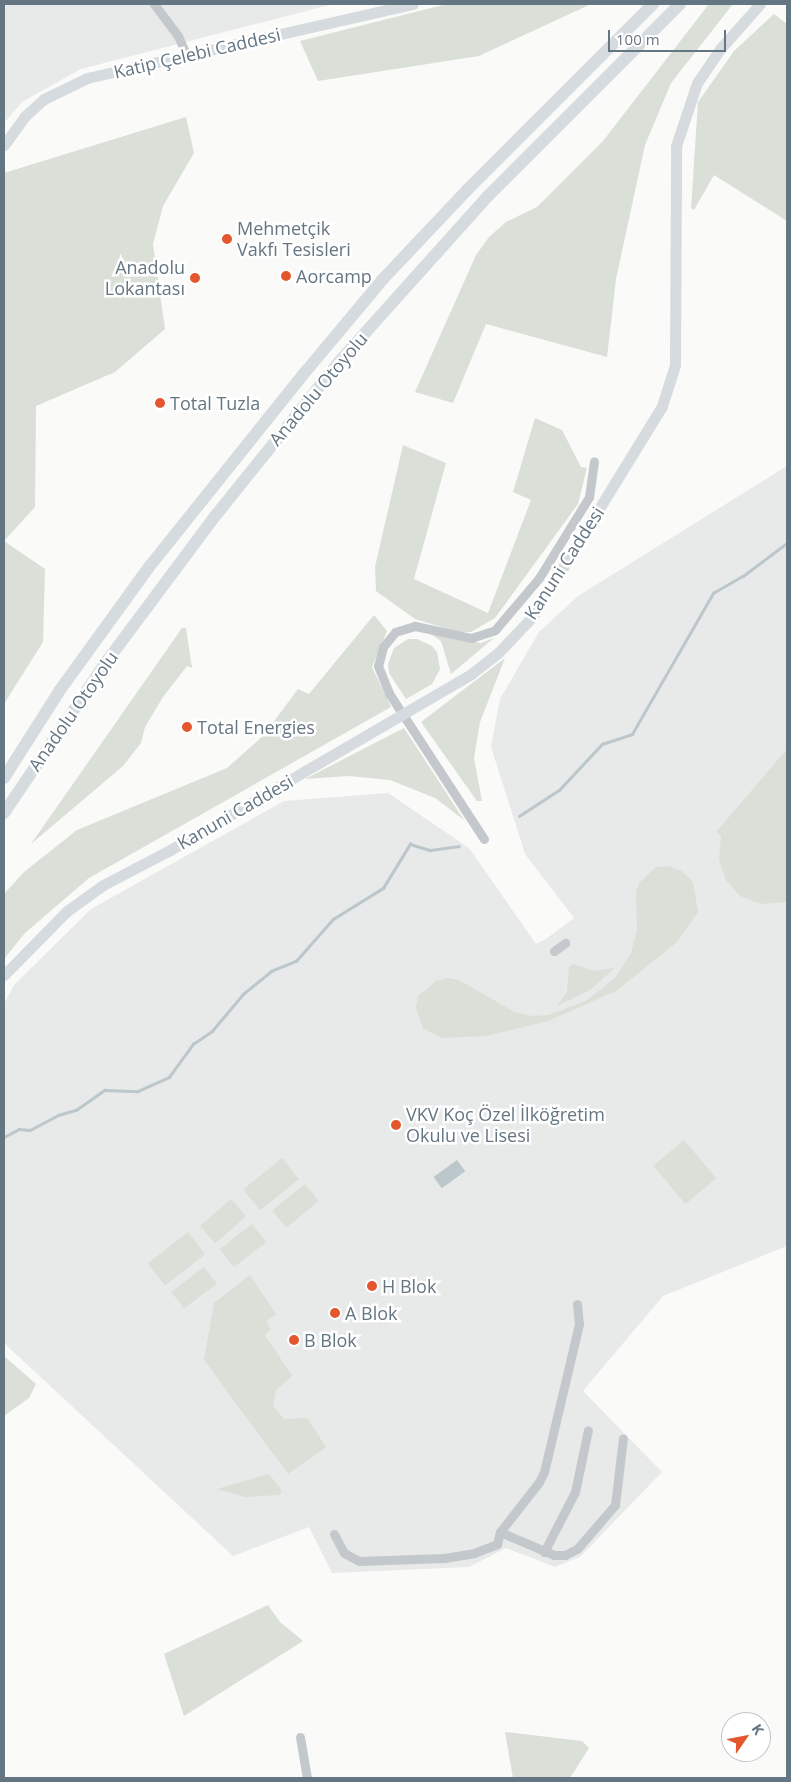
<!DOCTYPE html>
<html>
<head>
<meta charset="utf-8">
<style>
	body { margin:0 }
	#map { position:relative; width:791px; height:1782px; overflow:hidden; background:#fafaf8; font-family:"Open Sans",sans-serif }
	div>[style] { position:absolute }
	.built>* { inset:0; background:#e8e9e9 }
	.green>* { inset:0; background:#dadfd7; transform-origin:0 0 }
	.water>* { inset:0; background:#bbc7cb; transform-origin:0 0 }
	.stream>* { height:2.5px; margin:-1.25px; padding:0 1.25px; transform-origin:1.25px; border-radius:1.25px; background:#bbc7cb }
	.minor>* { height:9px; margin:-4.5px; padding:0 4.5px; transform-origin:4.5px; border-radius:4.5px; background:#c3c8cc }
	.major>* { height:11px; margin:-5.5px; padding:0 5.5px; transform-origin:5.5px; border-radius:5.5px; background:#d6dbdf }
	.highway>* { height:12px; margin:-6px; padding:0 6px; transform-origin:6px; border-radius:6px; background:#d6dbdf }
	.dots>* { width:14px; height:14px; translate:-50% -50%; box-sizing:border-box; border:2px solid #fff; border-radius:50% }
	span { translate:-50% -50%; white-space:nowrap; text-align:center; line-height:1.15; -webkit-text-stroke:5px #fff; paint-order:stroke }
	.street-label { font-size:18px; color:#657683 }
	.poi-label { font-size:18px; color:#657683 }
	.left { translate:0 -50%; text-align:left }
	.right { translate:-100% -50%; text-align:right }
	.frame { position:absolute; inset:0; border:5px solid #657683; pointer-events:none }
	.north { position:absolute; left:721px; top:1712px; width:50px; height:50px; box-sizing:border-box; background:#fff; border:1px solid #c1c8cd; border-radius:50%; rotate:57deg; font-size:14px; font-weight:700; line-height:20px; text-align:center; color:#657683 }
	.north::after { content:''; display:block; margin:auto; width:18px; height:22px; background:#e4572e; clip-path:polygon(50% 0,100% 100%,50% 72%,0 100%) }
	.scale { position:absolute; left:608px; top:30px; width:118px; height:22px; box-sizing:border-box; border:2px solid #657683; border-top:0; padding-left:6px; font-size:15px; line-height:18px; white-space:nowrap; color:#657683; -webkit-text-stroke:4px #fff; paint-order:stroke }
</style>
</head>
<body>
<div id="map">
	<div class="built">
		<div style="clip-path:polygon(4px 4px,333px 4px,81px 69px,22px 102px,4px 123px)"></div>
		<div style="clip-path:polygon(787px 466px,787px 1246px,663px 1296px,583px 1391px,662px 1472px,580px 1557px,555px 1567px,506px 1548px,469px 1567px,332px 1573px,309px 1527px,233px 1556px,4px 1343px,4px 1004px,14px 985px,91px 909px,284px 801px,388px 793px,469px 848px,536px 944px,546px 939px,574px 918px,525px 854px,491px 747px,500px 699px,539px 632px,578px 596px)"></div>
	</div>
	<div class="green">
		<div style="clip-path:polygon(447px 4px,591px 4px,479px 56px,318px 81px,300px 41px)"></div>
		<div style="clip-path:polygon(709px 4px,733px 4px,671px 83px,645px 145px,616px 279px,607px 357px,486px 324px,453px 403px,415px 392px,476px 255px,489px 237px,506px 222px,537px 207px,603px 141px)"></div>
		<div style="clip-path:polygon(774px 14px,787px 24px,787px 221px,714px 175px,694px 210px,691px 208px,698px 102px,734px 51px)"></div>
		<div style="clip-path:polygon(186px 117px,194px 153px,163px 206px,153px 244px,165px 329px,115px 372px,36px 406px,35px 507px,4px 541px,4px 173px)"></div>
		<div style="clip-path:polygon(535px 418px,562px 430px,581px 467px,587px 468px,578px 504px,495px 618px,471px 632px,458px 632px,415px 619px,376px 591px,375px 567px,403px 445px,446px 463px,414px 579px,488px 613px,531px 500px,513px 492px)"></div>
		<div style="clip-path:polygon(4px 541px,45px 569px,43px 642px,4px 704px)"></div>
		<div style="clip-path:polygon(374px 615px,387px 631px,372px 667px,391px 707px,89px 878px,25px 933px,4px 959px,4px 894px,24px 872px,77px 830px,227px 768px,263px 736px,298px 689px,309px 694px)"></div>
		<div style="clip-path:polygon(182px 628px,186px 628px,192px 668px,187px 666px,163px 697px,145px 727px,141px 743px,123px 766px,31px 844px)"></div>
		<div style="clip-path:polygon(429px 633px,481px 643px,494px 638px,451px 674px,441px 641px)"></div>
		<div style="clip-path:polygon(408px 639px,417px 639px,432px 646px,437px 652px,440px 669px,432px 684px,406px 699px,389px 673px,388px 664px,394px 648px)"></div>
		<div style="clip-path:polygon(505px 658px,480px 722px,474px 758px,482px 801px,477px 801px,421px 722px)"></div>
		<div style="clip-path:polygon(404px 728px,464px 820px,435px 798px,390px 780px,349px 776px,305px 779px)"></div>
		<div style="clip-path:polygon(787px 749px,787px 902px,760px 904px,740px 896px,726px 880px,719px 860px,721px 836px,716px 832px)"></div>
		<div style="clip-path:polygon(668px 866px,682px 871px,693px 882px,698px 912px,677px 942px,616px 991px,548px 1021px,486px 1036px,442px 1038px,423px 1028px,416px 1008px,418px 996px,436px 981px,448px 978px,459px 980px,516px 1013px,533px 1016px,549px 1015px,586px 1001px,615px 978px,631px 953px,637px 931px,636px 891px,640px 882px,656px 867px)"></div>
		<div style="clip-path:polygon(574px 964px,592px 971px,615px 968px,591px 989px,557px 1006px,567px 992px,569px 967px)"></div>
		<div style="left:684px;top:1140px;width:50px;height:40px;rotate:50deg"></div>
		<div style="left:282px;top:1158px;width:27px;height:50px;rotate:51deg"></div>
		<div style="left:305px;top:1184px;width:22px;height:42px;rotate:51deg"></div>
		<div style="left:231px;top:1199px;width:23px;height:41px;rotate:49deg"></div>
		<div style="left:252px;top:1224px;width:23px;height:41px;rotate:52deg"></div>
		<div style="left:188px;top:1232px;width:28px;height:51px;rotate:52deg"></div>
		<div style="left:204px;top:1267px;width:21px;height:41px;rotate:53deg"></div>
		<div style="clip-path:polygon(250px 1275px,276px 1314px,266px 1321px,271px 1330px,265px 1335px,292px 1376px,276px 1390px,273px 1406px,284px 1419px,307px 1418px,326px 1447px,288px 1474px,204px 1360px,214px 1303px)"></div>
		<div style="clip-path:polygon(4px 1356px,36px 1384px,29px 1398px,4px 1416px)"></div>
		<div style="clip-path:polygon(269px 1474px,282px 1491px,279px 1495px,245px 1497px,217px 1489px)"></div>
		<div style="clip-path:polygon(268px 1605px,280px 1622px,303px 1641px,184px 1716px,164px 1654px)"></div>
		<div style="clip-path:polygon(505px 1732px,582px 1741px,589px 1748px,570px 1778px,513px 1778px)"></div>
	</div>
	<div class="water">
		<div style="left:457px;top:1160px;width:14px;height:29px;rotate:54deg"></div>
	</div>
	<div class="stream">
		<div style="left:519px;top:816px;width:48px;rotate:-33deg"></div>
		<div style="left:559px;top:790px;width:63px;rotate:-46.9deg"></div>
		<div style="left:602px;top:744px;width:32px;rotate:-18deg"></div>
		<div style="left:632px;top:734px;width:163px;rotate:-60.1deg"></div>
		<div style="left:713px;top:593px;width:34px;rotate:-30deg"></div>
		<div style="left:743px;top:576px;width:55px;rotate:-36.9deg"></div>
		<div style="left:4px;top:1137px;width:17px;rotate:-28deg"></div>
		<div style="left:19px;top:1129px;width:11px;rotate:5deg"></div>
		<div style="left:30px;top:1130px;width:32px;rotate:-28deg"></div>
		<div style="left:58px;top:1115px;width:19px;rotate:-16deg"></div>
		<div style="left:76px;top:1110px;width:35px;rotate:-35deg"></div>
		<div style="left:105px;top:1090px;width:33px;rotate:2deg"></div>
		<div style="left:138px;top:1091px;width:34px;rotate:-24deg"></div>
		<div style="left:169px;top:1077px;width:41px;rotate:-54deg"></div>
		<div style="left:193px;top:1044px;width:23px;rotate:-34deg"></div>
		<div style="left:212px;top:1031px;width:48px;rotate:-50deg"></div>
		<div style="left:243px;top:994px;width:36px;rotate:-39deg"></div>
		<div style="left:271px;top:971px;width:27px;rotate:-22deg"></div>
		<div style="left:296px;top:961px;width:56px;rotate:-48.6deg"></div>
		<div style="left:333px;top:919px;width:59px;rotate:-31.8deg"></div>
		<div style="left:383px;top:888px;width:52px;rotate:-58.5deg"></div>
		<div style="left:410px;top:844px;width:21px;rotate:17deg"></div>
		<div style="left:430px;top:850px;width:29px;rotate:-8deg"></div>
	</div>
	<div class="minor">
		<div style="left:154px;top:4px;width:40px;rotate:53deg"></div>
		<div style="left:178px;top:36px;width:22px;rotate:66deg"></div>
		<div style="left:484px;top:839px;width:174px;rotate:-123.1deg"></div>
		<div style="left:389px;top:693px;width:29px;rotate:-112deg"></div>
		<div style="left:378px;top:666px;width:20px;rotate:-75deg"></div>
		<div style="left:383px;top:647px;width:19px;rotate:-51deg"></div>
		<div style="left:395px;top:632px;width:21px;rotate:-17deg"></div>
		<div style="left:415px;top:626px;width:57px;rotate:12.1deg"></div>
		<div style="left:471px;top:638px;width:25px;rotate:-18deg"></div>
		<div style="left:495px;top:630px;width:68px;rotate:-49.8deg"></div>
		<div style="left:539px;top:578px;width:95px;rotate:-58.3deg"></div>
		<div style="left:589px;top:497px;width:36px;rotate:-82deg"></div>
		<div style="left:554px;top:951px;width:14px;rotate:-36deg"></div>
		<div style="left:500px;top:1532px;width:59px;rotate:23.1deg"></div>
		<div style="left:554px;top:1555px;width:11px"></div>
		<div style="left:565px;top:1555px;width:13px;rotate:-27deg"></div>
		<div style="left:577px;top:1549px;width:58px;rotate:-49.2deg"></div>
		<div style="left:615px;top:1505px;width:67px;rotate:-83.2deg"></div>
		<div style="left:334px;top:1534px;width:21px;rotate:62deg"></div>
		<div style="left:344px;top:1553px;width:17px;rotate:28deg"></div>
		<div style="left:359px;top:1561px;width:85px;rotate:-2deg"></div>
		<div style="left:444px;top:1558px;width:30px;rotate:-9deg"></div>
		<div style="left:474px;top:1553px;width:25px;rotate:-21deg"></div>
		<div style="left:497px;top:1544px;width:12px;rotate:-76deg"></div>
		<div style="left:500px;top:1532px;width:63px;rotate:-52deg"></div>
		<div style="left:539px;top:1482px;width:11px;rotate:-63deg"></div>
		<div style="left:544px;top:1472px;width:152px;rotate:-76.7deg"></div>
		<div style="left:579px;top:1324px;width:20px;rotate:-96deg"></div>
		<div style="left:544px;top:1552px;width:68px;rotate:-62.7deg"></div>
		<div style="left:575px;top:1492px;width:63px;rotate:-78.2deg"></div>
		<div style="left:300px;top:1737px;width:42px;rotate:80.3deg"></div>
	</div>
	<div class="major">
		<div style="left:4px;top:145px;width:36px;rotate:-54deg"></div>
		<div style="left:25px;top:116px;width:25px;rotate:-42deg"></div>
		<div style="left:44px;top:99px;width:48px;rotate:-26deg"></div>
		<div style="left:87px;top:78px;width:334px;rotate:-12.8deg"></div>
		<div style="left:4px;top:975px;width:90px;rotate:-45.5deg"></div>
		<div style="left:67px;top:911px;width:44px;rotate:-35.8deg"></div>
		<div style="left:103px;top:885px;width:76px;rotate:-27.6deg"></div>
		<div style="left:170px;top:850px;width:349px;rotate:-30.3deg"></div>
		<div style="left:471px;top:674px;width:34px;rotate:-38deg"></div>
		<div style="left:498px;top:653px;width:51px;rotate:-46.6deg"></div>
		<div style="left:533px;top:616px;width:246px;rotate:-58.4deg"></div>
		<div style="left:662px;top:406px;width:43px;rotate:-72.4deg"></div>
		<div style="left:675px;top:365px;width:219px;rotate:-89.7deg"></div>
		<div style="left:676px;top:146px;width:66px;rotate:-71.6deg"></div>
		<div style="left:697px;top:83px;width:41px;rotate:-55.9deg"></div>
		<div style="left:720px;top:49px;width:60px;rotate:-48.4deg"></div>
	</div>
	<div class="highway">
		<div style="left:4px;top:778px;width:104px;rotate:-57.5deg"></div>
		<div style="left:60px;top:690px;width:152px;rotate:-54.1deg"></div>
		<div style="left:149px;top:567px;width:253px;rotate:-51.3deg"></div>
		<div style="left:307px;top:370px;width:119px;rotate:-50.1deg"></div>
		<div style="left:383px;top:279px;width:124px;rotate:-46.6deg"></div>
		<div style="left:468px;top:189px;width:262px;rotate:-45deg"></div>
		<div style="left:4px;top:813px;width:184px;rotate:-55.9deg"></div>
		<div style="left:107px;top:661px;width:182px;rotate:-53.3deg"></div>
		<div style="left:216px;top:515px;width:196px;rotate:-51.2deg"></div>
		<div style="left:339px;top:362px;width:222px;rotate:-48.1deg"></div>
		<div style="left:487px;top:197px;width:273px;rotate:-45deg"></div>
	</div>
	<div class="dots">
		<div style="left:227px;top:239px;background:#e4572e"></div>
		<div style="left:286px;top:276px;background:#e4572e"></div>
		<div style="left:195px;top:278px;background:#e4572e"></div>
		<div style="left:160px;top:403px;background:#e4572e"></div>
		<div style="left:187px;top:727px;background:#e4572e"></div>
		<div style="left:396px;top:1125px;background:#e4572e"></div>
		<div style="left:372px;top:1286px;background:#e4572e"></div>
		<div style="left:335px;top:1313px;background:#e4572e"></div>
		<div style="left:294px;top:1340px;background:#e4572e"></div>
	</div>
	<div class="street-label">
		<span style="left:197px;top:53px;rotate:-13deg">Katip Çelebi Caddesi</span>
		<span style="left:318px;top:389px;rotate:-50deg">Anadolu Otoyolu</span>
		<span style="left:564px;top:563px;rotate:-57deg">Kanuni Caddesi</span>
		<span style="left:73px;top:711px;rotate:-55deg">Anadolu Otoyolu</span>
		<span style="left:235px;top:812px;rotate:-30deg">Kanuni Caddesi</span>
	</div>
	<div class="poi-label">
		<span class="left" style="left:237px;top:239px">Mehmetçik<br>Vakfı Tesisleri</span>
		<span class="right" style="left:185px;top:278px">Anadolu<br>Lokantası</span>
		<span class="left" style="left:296px;top:276px">Aorcamp</span>
		<span class="left" style="left:170px;top:403px">Total Tuzla</span>
		<span class="left" style="left:197px;top:727px">Total Energies</span>
		<span class="left" style="left:406px;top:1125px">VKV Koç Özel İlköğretim<br>Okulu ve Lisesi</span>
		<span class="left" style="left:382px;top:1286px">H Blok</span>
		<span class="left" style="left:345px;top:1313px">A Blok</span>
		<span class="left" style="left:304px;top:1340px">B Blok</span>
	</div>
	<div class="frame"></div>
	<div class="north">K</div>
	<div class="scale">100 m</div>
</div>
</body>
</html>
